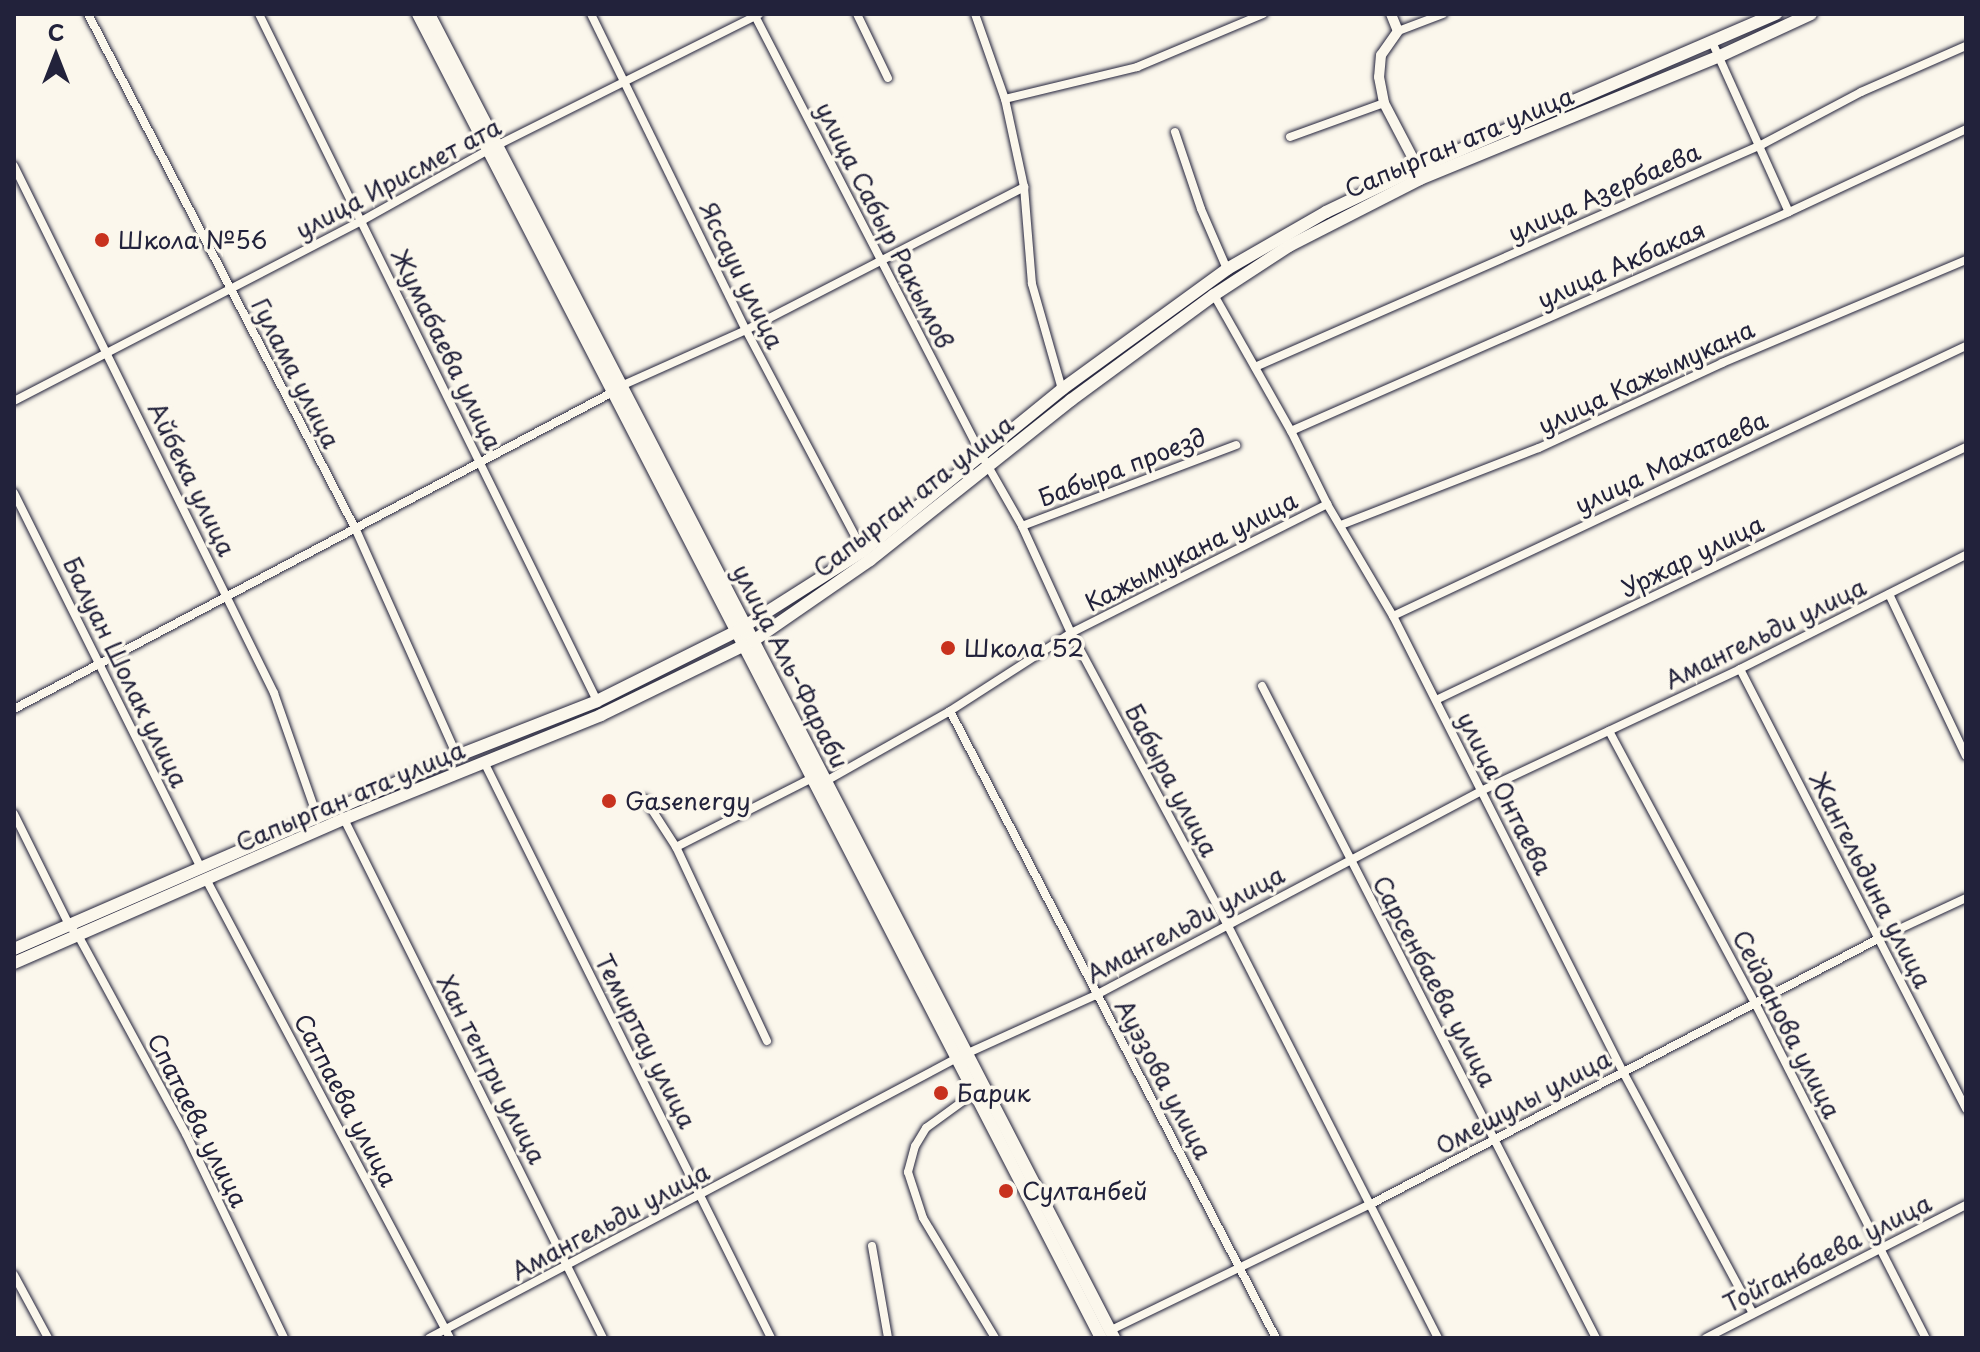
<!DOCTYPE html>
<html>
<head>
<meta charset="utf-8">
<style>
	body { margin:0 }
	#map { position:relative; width:1980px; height:1352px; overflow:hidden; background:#fbf7ec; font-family:"Playpen Sans",sans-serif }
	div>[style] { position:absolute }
	.roads { filter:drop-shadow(0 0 2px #22223b) drop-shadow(0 0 2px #22223b) }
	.minor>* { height:8px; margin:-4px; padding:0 4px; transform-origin:4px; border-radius:4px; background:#fbf7ec }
	.tertiary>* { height:10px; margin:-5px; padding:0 5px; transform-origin:5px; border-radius:5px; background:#fbf7ec }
	.primary>* { height:12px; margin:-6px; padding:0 6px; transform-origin:6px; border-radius:6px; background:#fbf7ec }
	.dots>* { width:22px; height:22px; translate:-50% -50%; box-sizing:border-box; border:4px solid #fbf7ec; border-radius:50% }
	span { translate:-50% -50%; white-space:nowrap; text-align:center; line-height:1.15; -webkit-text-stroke:7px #fbf7ec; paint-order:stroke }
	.street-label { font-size:24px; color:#22223b }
	.poi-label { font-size:24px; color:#22223b }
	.left { translate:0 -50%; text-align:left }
	.frame { position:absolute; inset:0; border:16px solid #22223b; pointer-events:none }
	.north { position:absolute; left:16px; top:16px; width:80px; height:80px; -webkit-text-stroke:6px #fbf7ec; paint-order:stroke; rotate:0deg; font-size:22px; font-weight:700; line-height:32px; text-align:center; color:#22223b }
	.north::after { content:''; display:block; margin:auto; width:28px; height:36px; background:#22223b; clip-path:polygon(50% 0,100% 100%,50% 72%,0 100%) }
</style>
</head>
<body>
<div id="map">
	<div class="roads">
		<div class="minor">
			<div style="left:88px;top:14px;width:581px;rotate:62.55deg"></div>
			<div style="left:356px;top:530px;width:248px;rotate:65.9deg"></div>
			<div style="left:259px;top:14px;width:766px;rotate:63.8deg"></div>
			<div style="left:591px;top:14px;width:352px;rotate:63.9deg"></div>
			<div style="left:746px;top:330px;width:250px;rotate:62.1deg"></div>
			<div style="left:754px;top:14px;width:495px;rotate:62.7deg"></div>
			<div style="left:981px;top:454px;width:83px;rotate:60.3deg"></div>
			<div style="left:1022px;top:526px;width:118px;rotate:65.4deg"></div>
			<div style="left:1071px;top:633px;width:330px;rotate:61.8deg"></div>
			<div style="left:1227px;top:924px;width:465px;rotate:63deg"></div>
			<div style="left:857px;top:14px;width:71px;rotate:64.2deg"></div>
			<div style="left:975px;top:14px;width:90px;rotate:70.6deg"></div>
			<div style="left:1005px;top:99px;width:90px;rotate:77.8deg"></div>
			<div style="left:1024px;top:187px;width:97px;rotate:85.3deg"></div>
			<div style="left:1032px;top:284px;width:109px;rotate:74.1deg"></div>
			<div style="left:1398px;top:31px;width:48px;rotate:-20.7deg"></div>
			<div style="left:1713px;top:44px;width:184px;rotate:65.7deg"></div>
			<div style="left:1005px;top:99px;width:136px;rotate:-13.6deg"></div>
			<div style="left:1137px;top:67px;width:137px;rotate:-22.8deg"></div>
			<div style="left:1175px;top:132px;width:81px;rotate:71.3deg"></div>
			<div style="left:1201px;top:209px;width:65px;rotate:66.6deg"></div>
			<div style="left:1290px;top:137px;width:100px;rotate:-19.9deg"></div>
			<div style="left:14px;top:166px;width:588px;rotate:63.74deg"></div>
			<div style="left:274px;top:693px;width:130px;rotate:70.7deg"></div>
			<div style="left:1214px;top:295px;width:156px;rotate:60.5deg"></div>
			<div style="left:1291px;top:431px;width:81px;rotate:63.7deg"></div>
			<div style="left:1327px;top:504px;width:130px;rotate:59.5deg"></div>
			<div style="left:1393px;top:616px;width:511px;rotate:63.23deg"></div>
			<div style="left:1623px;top:1072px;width:274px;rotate:61.7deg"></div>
			<div style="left:1255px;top:367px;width:553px;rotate:-23.69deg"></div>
			<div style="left:1761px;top:145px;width:113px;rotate:-27.9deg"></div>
			<div style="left:1861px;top:92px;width:115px;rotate:-23.7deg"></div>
			<div style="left:621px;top:386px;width:137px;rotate:-24.1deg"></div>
			<div style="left:746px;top:330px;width:313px;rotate:-27.2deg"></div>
			<div style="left:14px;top:401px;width:393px;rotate:-27.4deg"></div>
			<div style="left:363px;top:220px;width:143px;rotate:-29.2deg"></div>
			<div style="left:488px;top:150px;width:303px;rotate:-26.6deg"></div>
			<div style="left:1291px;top:431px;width:544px;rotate:-23.74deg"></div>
			<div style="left:1789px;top:212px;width:195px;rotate:-25.1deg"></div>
			<div style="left:14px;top:493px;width:419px;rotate:63.5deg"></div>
			<div style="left:1341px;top:525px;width:212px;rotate:-21.3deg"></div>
			<div style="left:1539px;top:448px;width:202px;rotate:-24.9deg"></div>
			<div style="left:1722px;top:363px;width:265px;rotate:-22.9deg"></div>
			<div style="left:1022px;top:526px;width:229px;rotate:-20.7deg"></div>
			<div style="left:1889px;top:594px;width:179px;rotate:64.6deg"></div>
			<div style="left:1393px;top:616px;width:633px;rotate:-25.23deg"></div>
			<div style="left:1740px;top:669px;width:495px;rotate:62.8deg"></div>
			<div style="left:1262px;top:686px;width:733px;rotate:62.88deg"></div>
			<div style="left:1436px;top:700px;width:587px;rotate:-25.52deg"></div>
			<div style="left:14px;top:709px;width:675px;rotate:-27.89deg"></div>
			<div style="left:950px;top:711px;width:707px;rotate:62.53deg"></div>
			<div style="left:1609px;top:731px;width:309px;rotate:61.8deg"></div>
			<div style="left:1755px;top:1003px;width:376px;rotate:63deg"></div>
			<div style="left:485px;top:764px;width:641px;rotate:63.51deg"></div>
			<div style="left:826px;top:781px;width:142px;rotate:-29.4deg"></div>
			<div style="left:950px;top:711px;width:144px;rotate:-32.8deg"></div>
			<div style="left:1071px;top:633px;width:287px;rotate:-26.7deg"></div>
			<div style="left:645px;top:799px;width:57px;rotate:57.1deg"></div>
			<div style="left:14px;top:814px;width:124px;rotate:63.6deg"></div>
			<div style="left:69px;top:925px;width:16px;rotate:50deg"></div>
			<div style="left:79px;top:937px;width:224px;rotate:61.5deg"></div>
			<div style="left:186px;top:1134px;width:226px;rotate:64.3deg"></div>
			<div style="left:344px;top:819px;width:580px;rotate:63.48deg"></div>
			<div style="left:207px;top:881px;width:518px;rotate:62deg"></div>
			<div style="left:767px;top:1041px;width:214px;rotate:-115.1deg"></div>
			<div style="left:676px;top:847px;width:155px;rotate:-26.9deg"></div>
			<div style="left:974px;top:1093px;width:59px;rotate:143.9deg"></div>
			<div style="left:926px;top:1128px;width:21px;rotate:121deg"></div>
			<div style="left:915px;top:1146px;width:27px;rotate:105deg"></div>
			<div style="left:908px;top:1172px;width:48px;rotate:71.9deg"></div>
			<div style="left:923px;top:1218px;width:140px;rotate:59deg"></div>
			<div style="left:872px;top:1246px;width:93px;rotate:80.1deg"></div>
			<div style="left:14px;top:1275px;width:72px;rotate:61.6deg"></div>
			<div style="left:1109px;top:1331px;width:291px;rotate:-25.9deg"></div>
			<div style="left:1371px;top:1204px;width:572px;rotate:-27.6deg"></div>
			<div style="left:1878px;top:939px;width:97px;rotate:-25deg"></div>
			<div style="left:429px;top:1338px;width:598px;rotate:-27.94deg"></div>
			<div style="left:957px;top:1058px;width:153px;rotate:-24.4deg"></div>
			<div style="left:1096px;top:995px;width:436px;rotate:-27.9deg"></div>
			<div style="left:1481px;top:791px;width:286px;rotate:-25.2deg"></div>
			<div style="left:1740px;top:669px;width:253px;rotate:-26.8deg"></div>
			<div style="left:1706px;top:1338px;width:292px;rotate:-27.1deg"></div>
		</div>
		<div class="tertiary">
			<div style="left:1391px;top:14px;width:18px;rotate:68deg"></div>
			<div style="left:1398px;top:31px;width:29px;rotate:125deg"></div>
			<div style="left:1381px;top:55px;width:22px;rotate:95deg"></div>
			<div style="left:1379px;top:77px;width:26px;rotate:79deg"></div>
			<div style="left:1384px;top:103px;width:73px;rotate:62.4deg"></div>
		</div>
		<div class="primary">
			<div style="left:418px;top:14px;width:1490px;rotate:62.71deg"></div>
			<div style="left:429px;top:14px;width:1491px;rotate:62.64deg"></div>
			<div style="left:14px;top:949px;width:483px;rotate:-23.5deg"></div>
			<div style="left:457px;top:756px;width:150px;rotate:-21.4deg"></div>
			<div style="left:597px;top:701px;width:157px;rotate:-26.6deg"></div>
			<div style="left:737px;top:631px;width:149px;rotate:-32.4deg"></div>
			<div style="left:863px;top:551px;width:257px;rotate:-39.1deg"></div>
			<div style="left:1062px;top:389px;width:204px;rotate:-36deg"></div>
			<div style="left:1227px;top:269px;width:114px;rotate:-29.9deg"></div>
			<div style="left:1326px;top:212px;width:102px;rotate:-25.6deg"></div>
			<div style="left:1418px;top:168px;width:390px;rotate:-23.3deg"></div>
			<div style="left:14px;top:963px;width:360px;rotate:-23.6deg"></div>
			<div style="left:344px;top:819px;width:277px;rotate:-22deg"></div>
			<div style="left:601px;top:715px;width:169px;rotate:-26deg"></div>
			<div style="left:753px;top:641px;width:142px;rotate:-34.7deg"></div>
			<div style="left:870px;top:560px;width:257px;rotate:-38.5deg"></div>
			<div style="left:1071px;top:400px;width:177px;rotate:-36.3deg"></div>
			<div style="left:1214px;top:295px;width:90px;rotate:-33.2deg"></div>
			<div style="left:1289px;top:246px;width:147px;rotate:-27.1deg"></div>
			<div style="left:1420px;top:179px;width:324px;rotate:-22.3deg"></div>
			<div style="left:1720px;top:56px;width:100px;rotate:-24.8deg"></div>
		</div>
	</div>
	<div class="dots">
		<div style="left:102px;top:240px;background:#c8321e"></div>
		<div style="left:948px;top:648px;background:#c8321e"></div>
		<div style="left:609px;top:801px;background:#c8321e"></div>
		<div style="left:941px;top:1093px;background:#c8321e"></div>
		<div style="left:1006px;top:1191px;background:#c8321e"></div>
	</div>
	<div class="street-label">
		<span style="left:1459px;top:142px;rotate:-23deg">Сапырган ата улица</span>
		<span style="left:398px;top:178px;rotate:-28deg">улица Ирисмет ата</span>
		<span style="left:1604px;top:192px;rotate:-24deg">улица Азербаева</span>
		<span style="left:885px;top:225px;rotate:63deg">улица Сабыр Ракымов</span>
		<span style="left:1621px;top:264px;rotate:-24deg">улица Акбакая</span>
		<span style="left:742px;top:275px;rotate:64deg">Яссауи улица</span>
		<span style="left:447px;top:349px;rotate:64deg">Жумабаева улица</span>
		<span style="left:296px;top:373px;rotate:63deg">Гулама улица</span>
		<span style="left:1646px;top:377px;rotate:-25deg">улица Кажымукана</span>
		<span style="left:1671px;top:462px;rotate:-25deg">улица Махатаева</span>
		<span style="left:1122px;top:467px;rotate:-21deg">Бабыра проезд</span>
		<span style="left:192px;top:479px;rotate:64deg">Айбека улица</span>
		<span style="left:913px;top:496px;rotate:-38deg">Сапырган ата улица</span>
		<span style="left:1191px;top:551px;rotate:-27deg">Кажымукана улица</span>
		<span style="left:1692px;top:556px;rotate:-26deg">Уржар улица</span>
		<span style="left:1765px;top:633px;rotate:-26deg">Амангельди улица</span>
		<span style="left:791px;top:666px;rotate:63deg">улица Аль-Фараби</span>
		<span style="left:126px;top:672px;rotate:64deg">Балуан Шолак улица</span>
		<span style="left:1172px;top:780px;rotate:62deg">Бабыра улица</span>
		<span style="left:1505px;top:793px;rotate:63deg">улица Онтаева</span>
		<span style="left:350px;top:796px;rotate:-23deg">Сапырган ата улица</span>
		<span style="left:1871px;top:880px;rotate:63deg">Жангельдина улица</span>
		<span style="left:1185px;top:924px;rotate:-28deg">Амангельди улица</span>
		<span style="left:1435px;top:981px;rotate:62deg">Сарсенбаева улица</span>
		<span style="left:1787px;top:1024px;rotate:63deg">Сейданова улица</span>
		<span style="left:646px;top:1041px;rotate:63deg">Темиртау улица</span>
		<span style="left:492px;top:1069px;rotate:63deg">Хан тенгри улица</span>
		<span style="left:1164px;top:1079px;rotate:62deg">Ауэзова улица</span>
		<span style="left:346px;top:1100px;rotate:62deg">Сатпаева улица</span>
		<span style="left:1523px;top:1102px;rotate:-28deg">Омешулы улица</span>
		<span style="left:198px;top:1120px;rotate:63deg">Спатаева улица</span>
		<span style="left:610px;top:1221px;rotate:-28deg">Амангельди улица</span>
		<span style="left:1827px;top:1253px;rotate:-27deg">Тойганбаева улица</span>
	</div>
	<div class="poi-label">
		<span class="left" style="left:118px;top:240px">Школа №56</span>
		<span class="left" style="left:964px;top:648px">Школа 52</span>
		<span class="left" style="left:625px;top:801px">Gasenergy</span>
		<span class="left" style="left:957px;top:1093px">Барик</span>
		<span class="left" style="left:1022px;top:1191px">Султанбей</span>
	</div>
	<div class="frame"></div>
	<div class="north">С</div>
</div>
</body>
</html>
